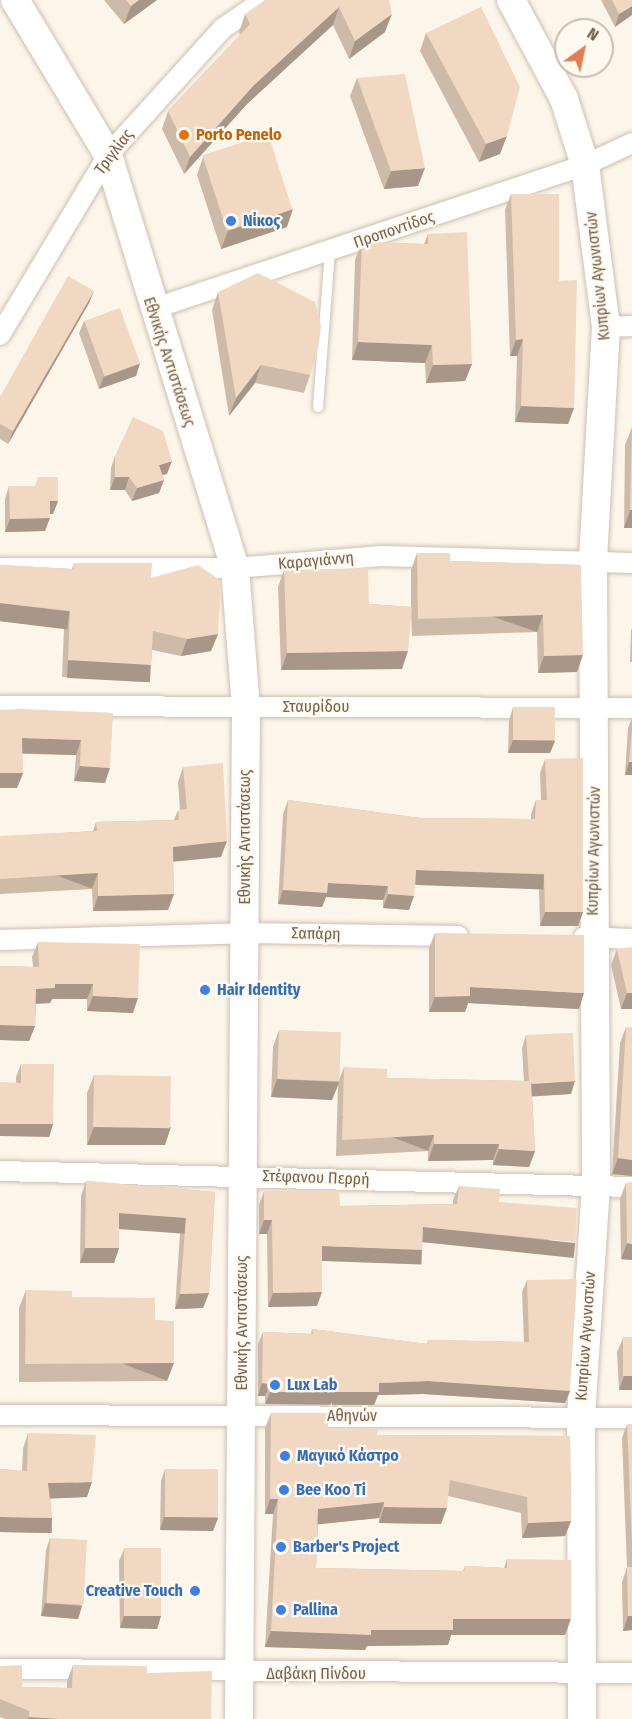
<!DOCTYPE html>
<html>
<head>
<meta charset="utf-8">
<style>
	body { margin:0 }
	#map { position:relative; width:632px; height:1719px; overflow:hidden; background:#fcf6ea; font-family:"Fira Sans Condensed",sans-serif }
	div>[style] { position:absolute }
	.roads { filter:drop-shadow(0 0 2px #cebfb0) drop-shadow(0 0 2px #cebfb0) }
	.lane>* { height:10px; margin:-5px; padding:0 5px; transform-origin:5px; border-radius:5px; background:#fff }
	.street>* { height:20px; margin:-10px; padding:0 10px; transform-origin:10px; border-radius:10px; background:#fff }
	.secondary>* { height:28px; margin:-14px; padding:0 14px; transform-origin:14px; border-radius:14px; background:#fff }
	.wall>* { inset:0; background:#cebaa8 }
	.shaded-wall>* { inset:0; background:#a89788; transform-origin:0 0 }
	.building>* { inset:0; background:#f0d8c3; transform-origin:0 0 }
	.dots>* { width:16px; height:16px; translate:-50% -50%; box-sizing:border-box; border:3px solid #fefaf0; border-radius:50% }
	span { translate:-50% -50%; white-space:nowrap; text-align:center; line-height:1.15; -webkit-text-stroke:4.5px #fefaf0; paint-order:stroke }
	.food-label { font-size:16px; color:#c56008; font-weight:700 }
	.left { translate:0 -50%; text-align:left }
	.street-label { font-size:16px; color:#765f4e }
	.shop-label { font-size:16px; color:#366cbe; font-weight:700 }
	.right { translate:-100% -50%; text-align:right }
	.north { position:absolute; left:554px; top:18px; width:60px; height:60px; box-sizing:border-box; background:#fefaf0; border:2px solid #c8bcaf; border-radius:50%; rotate:33deg; font-size:16px; font-weight:700; line-height:24px; text-align:center; color:#765f4e }
	.north::after { content:''; display:block; margin:auto; width:21px; height:27px; background:#df7f55; clip-path:polygon(50% 0,100% 100%,50% 72%,0 100%) }
</style>
</head>
<body>
<div id="map">
	<div class="roads">
		<div class="lane">
			<div style="left:318px;top:407px;width:155px;rotate:-85.6deg"></div>
		</div>
		<div class="street">
			<div style="left:152px;top:309px;width:456px;rotate:-18.4deg"></div>
			<div style="left:585px;top:165px;width:52px;rotate:-25.1deg"></div>
			<div style="left:606px;top:327px;width:26px;rotate:-2deg"></div>
			<div style="left:0;top:335px;width:210px;rotate:-59deg"></div>
			<div style="left:108px;top:155px;width:171px;rotate:-47.8deg"></div>
			<div style="left:223px;top:28px;width:50px;rotate:-34.3deg"></div>
			<div style="left:0;top:568px;width:235px"></div>
			<div style="left:235px;top:568px;width:147px;rotate:-4.7deg"></div>
			<div style="left:382px;top:556px;width:250px;rotate:1.6deg"></div>
			<div style="left:0;top:706px;width:632px;rotate:0.18deg"></div>
			<div style="left:584px;top:937px;width:48px;rotate:2.4deg"></div>
			<div style="left:0;top:940px;width:245px;rotate:-1.6deg"></div>
			<div style="left:245px;top:933px;width:213px;rotate:0.8deg"></div>
			<div style="left:0;top:1171px;width:632px;rotate:1.45deg"></div>
			<div style="left:0;top:1415px;width:632px;rotate:0.27deg"></div>
			<div style="left:0;top:1669px;width:632px;rotate:0.36deg"></div>
		</div>
		<div class="secondary">
			<div style="left:15px;top:0;width:181px;rotate:59deg"></div>
			<div style="left:108px;top:155px;width:432px;rotate:72.9deg"></div>
			<div style="left:235px;top:568px;width:139px;rotate:85.5deg"></div>
			<div style="left:246px;top:707px;width:1012px;rotate:90.4deg"></div>
			<div style="left:511px;top:0;width:112px;rotate:61.8deg"></div>
			<div style="left:564px;top:99px;width:69px;rotate:72.3deg"></div>
			<div style="left:585px;top:165px;width:163px;rotate:82.6deg"></div>
			<div style="left:606px;top:327px;width:235px;rotate:93.2deg"></div>
			<div style="left:593px;top:562px;width:623px;rotate:89.72deg"></div>
			<div style="left:596px;top:1185px;width:231px;rotate:93.7deg"></div>
			<div style="left:581px;top:1416px;width:303px;rotate:89.8deg"></div>
		</div>
	</div>
	<div class="wall">
		<div style="clip-path:polygon(104px 0,157px 0,124px 24px)"></div>
		<div style="clip-path:polygon(389px 0,385px 32px,349px 59px,333px 25px,247px 104px,184px 174px,162px 129px,168px 111px,240px 35px,239px 32px,245px 14px)"></div>
		<div style="clip-path:polygon(601px 0,632px 0,615px 27px)"></div>
		<div style="clip-path:polygon(426px 33px,500px 154px,479px 162px,420px 51px)"></div>
		<div style="clip-path:polygon(357px 78px,418px 186px,384px 189px,350px 96px)"></div>
		<div style="clip-path:polygon(203px 157px,287px 227px,221px 249px,197px 175px)"></div>
		<div style="clip-path:polygon(511px 194px,559px 281px,574px 408px,568px 424px,515px 422px,517px 356px,510px 356px,505px 210px)"></div>
		<div style="clip-path:polygon(428px 234px,472px 364px,465px 381px,426px 383px,425px 363px,352px 360px,355px 260px,362px 242px,424px 244px)"></div>
		<div style="clip-path:polygon(94px 291px,89px 303px,8px 444px,0 439px,0 397px)"></div>
		<div style="clip-path:polygon(218px 292px,310px 375px,304px 393px,255px 383px,229px 416px,212px 310px)"></div>
		<div style="clip-path:polygon(84px 321px,140px 363px,136px 376px,99px 389px,79px 333px)"></div>
		<div style="clip-path:polygon(632px 427px,632px 528px,624px 528px,625px 445px)"></div>
		<div style="clip-path:polygon(115px 456px,167px 474px,162px 475px,164px 480px,159px 493px,132px 501px,125px 490px,110px 490px,111px 468px)"></div>
		<div style="clip-path:polygon(9px 486px,58px 501px,53px 514px,50px 514px,45px 531px,5px 532px,5px 499px)"></div>
		<div style="clip-path:polygon(417px 553px,450px 561px,581px 565px,577px 672px,538px 673px,537px 632px,412px 636px,411px 611px,402px 669px,281px 670px,278px 587px,284px 570px,369px 604px,411px 607px,411px 570px)"></div>
		<div style="clip-path:polygon(74px 563px,151px 578px,218px 634px,211px 651px,181px 656px,152px 650px,151px 665px,145px 682px,62px 677px,64px 628px,0 621px,0 565px,72px 569px)"></div>
		<div style="clip-path:polygon(632px 628px,632px 662px,630px 662px,631px 631px)"></div>
		<div style="clip-path:polygon(513px 707px,555px 741px,550px 753px,508px 753px,509px 720px)"></div>
		<div style="clip-path:polygon(0 710px,113px 713px,105px 783px,74px 781px,76px 755px,22px 754px,23px 773px,17px 788px)"></div>
		<div style="clip-path:polygon(632px 718px,632px 775px,625px 775px,628px 728px)"></div>
		<div style="clip-path:polygon(545px 759px,583px 912px,578px 926px,540px 926px,539px 887px,415px 884px,409px 910px,383px 908px,383px 900px,326px 897px,322px 907px,278px 904px,283px 814px,288px 800px,420px 818px,531px 819px,531px 814px,536px 800px,541px 800px,540px 773px)"></div>
		<div style="clip-path:polygon(183px 767px,221px 857px,173px 862px,174px 894px,168px 910px,93px 911px,92px 889px,0 894px,0 837px,93px 831px,96px 822px,174px 820px,178px 810px,180px 810px,178px 782px)"></div>
		<div style="clip-path:polygon(435px 933px,579px 1009px,468px 1003px,465px 1012px,429px 1012px,429px 948px)"></div>
		<div style="clip-path:polygon(38px 942px,133px 1013px,87px 1011px,87px 999px,52px 999px,50px 1003px,36px 1004px,35px 1026px,29px 1041px,0 1040px,0 966px,33px 967px,32px 957px)"></div>
		<div style="clip-path:polygon(617px 949px,632px 1009px,621px 1009px,611px 965px)"></div>
		<div style="clip-path:polygon(626px 1027px,632px 1176px,612px 1174px,620px 1043px)"></div>
		<div style="clip-path:polygon(279px 1030px,339px 1080px,344px 1067px,387px 1078px,524px 1081px,522px 1048px,526px 1035px,571px 1094px,532px 1096px,535px 1151px,529px 1167px,493px 1165px,493px 1160px,428px 1161px,428px 1151px,336px 1156px,338px 1086px,332px 1100px,271px 1097px,273px 1047px)"></div>
		<div style="clip-path:polygon(21px 1064px,53px 1124px,49px 1137px,16px 1082px,16px 1077px)"></div>
		<div style="clip-path:polygon(94px 1075px,165px 1145px,87px 1145px,87px 1093px)"></div>
		<div style="clip-path:polygon(86px 1181px,215px 1192px,209px 1293px,203px 1308px,175px 1309px,180px 1233px,119px 1228px,119px 1248px,114px 1263px,80px 1263px,81px 1196px)"></div>
		<div style="clip-path:polygon(626px 1183px,632px 1260px,621px 1259px,620px 1199px)"></div>
		<div style="clip-path:polygon(459px 1186px,499px 1202px,570px 1256px,422px 1242px,422px 1250px,417px 1264px,322px 1260px,317px 1306px,268px 1307px,267px 1234px,259px 1234px,259px 1205px,264px 1191px,340px 1206px,453px 1204px,453px 1200px)"></div>
		<div style="clip-path:polygon(527px 1280px,570px 1391px,565px 1403px,423px 1394px,378px 1395px,374px 1405px,265px 1404px,265px 1396px,258px 1396px,258px 1344px,263px 1332px,311px 1334px,312px 1329px,427px 1344px,428px 1340px,524px 1342px,522px 1292px)"></div>
		<div style="clip-path:polygon(26px 1290px,72px 1297px,155px 1320px,167px 1381px,19px 1382px,19px 1308px)"></div>
		<div style="clip-path:polygon(623px 1338px,632px 1390px,619px 1390px,617px 1352px)"></div>
		<div style="clip-path:polygon(271px 1413px,328px 1430px,377px 1435px,570px 1436px,571px 1521px,565px 1536px,522px 1538px,521px 1513px,448px 1496px,441px 1524px,379px 1523px,379px 1518px,318px 1524px,316px 1568px,463px 1571px,465px 1566px,504px 1568px,507px 1559px,565px 1635px,451px 1635px,448px 1645px,367px 1646px,365px 1650px,265px 1647px,273px 1514px,265px 1514px,265px 1428px)"></div>
		<div style="clip-path:polygon(627px 1424px,632px 1424px,632px 1630px,623px 1631px,622px 1582px,627px 1567px,622px 1438px)"></div>
		<div style="clip-path:polygon(28px 1433px,87px 1497px,50px 1498px,52px 1518px,47px 1533px,0 1532px,0 1469px,22px 1471px,23px 1449px)"></div>
		<div style="clip-path:polygon(165px 1469px,218px 1518px,213px 1531px,160px 1530px,161px 1481px)"></div>
		<div style="clip-path:polygon(50px 1538px,82px 1606px,78px 1619px,41px 1616px,46px 1550px)"></div>
		<div style="clip-path:polygon(124px 1549px,161px 1616px,157px 1629px,120px 1628px,119px 1561px)"></div>
		<div style="clip-path:polygon(73px 1665px,147px 1673px,211px 1719px,5px 1719px,0 1717px,0 1666px,22px 1687px,67px 1688px,67px 1681px)"></div>
	</div>
	<div class="shaded-wall">
		<div style="clip-path:polygon(139px 0,157px 0,124px 24px,131px 6px)"></div>
		<div style="clip-path:polygon(632px 6px,632px 15px,615px 27px,619px 14px)"></div>
		<div style="clip-path:polygon(339px 7px,333px 25px,247px 104px,184px 174px,190px 157px,253px 86px)"></div>
		<div style="clip-path:polygon(392px 14px,385px 32px,349px 59px,355px 41px)"></div>
		<div style="clip-path:polygon(507px 136px,500px 154px,479px 162px,486px 144px)"></div>
		<div style="clip-path:polygon(425px 168px,418px 186px,384px 189px,391px 171px)"></div>
		<div style="clip-path:polygon(293px 209px,287px 227px,221px 249px,228px 231px)"></div>
		<div style="clip-path:polygon(94px 291px,89px 303px,8px 444px,13px 431px)"></div>
		<div style="clip-path:polygon(523px 339px,517px 356px,510px 356px,516px 340px)"></div>
		<div style="clip-path:polygon(358px 342px,432px 345px,425px 363px,352px 360px)"></div>
		<div style="clip-path:polygon(140px 363px,136px 376px,99px 389px,104px 376px)"></div>
		<div style="clip-path:polygon(472px 364px,465px 381px,426px 383px,433px 365px)"></div>
		<div style="clip-path:polygon(261px 365px,255px 383px,229px 416px,236px 398px)"></div>
		<div style="clip-path:polygon(521px 406px,574px 408px,568px 424px,515px 422px)"></div>
		<div style="clip-path:polygon(172px 461px,167px 474px,155px 477px,159px 465px)"></div>
		<div style="clip-path:polygon(115px 477px,129px 477px,125px 490px,110px 490px)"></div>
		<div style="clip-path:polygon(164px 480px,159px 493px,132px 501px,137px 488px)"></div>
		<div style="clip-path:polygon(50px 501px,58px 501px,53px 514px,45px 514px)"></div>
		<div style="clip-path:polygon(630px 510px,632px 510px,632px 528px,624px 528px)"></div>
		<div style="clip-path:polygon(50px 518px,45px 531px,5px 532px,10px 519px)"></div>
		<div style="left:0;top:603px;width:70px;height:18px;rotate:7deg"></div>
		<div style="left:543px;top:615px;width:18px;height:125px;rotate:109deg"></div>
		<div style="clip-path:polygon(218px 634px,211px 651px,181px 656px,187px 639px)"></div>
		<div style="clip-path:polygon(408px 651px,402px 669px,281px 670px,287px 653px)"></div>
		<div style="clip-path:polygon(583px 655px,577px 672px,538px 673px,544px 656px)"></div>
		<div style="left:68px;top:660px;width:83px;height:18px;rotate:3deg"></div>
		<div style="clip-path:polygon(22px 738px,81px 740px,76px 755px,17px 753px)"></div>
		<div style="clip-path:polygon(513px 740px,555px 741px,550px 753px,508px 753px)"></div>
		<div style="clip-path:polygon(629px 762px,632px 762px,632px 775px,625px 775px)"></div>
		<div style="clip-path:polygon(80px 766px,110px 768px,105px 783px,74px 781px)"></div>
		<div style="clip-path:polygon(0 773px,23px 773px,17px 788px,0 788px)"></div>
		<div style="clip-path:polygon(227px 841px,221px 857px,167px 862px,173px 847px)"></div>
		<div style="left:416px;top:870px;width:128px;height:15px;rotate:2deg"></div>
		<div style="left:98px;top:873px;width:17px;height:98px;rotate:111deg"></div>
		<div style="clip-path:polygon(328px 883px,388px 886px,383px 900px,326px 897px,322px 907px,278px 904px,283px 890px)"></div>
		<div style="clip-path:polygon(174px 894px,168px 910px,93px 911px,98px 896px)"></div>
		<div style="clip-path:polygon(388px 894px,414px 896px,409px 910px,383px 908px)"></div>
		<div style="clip-path:polygon(545px 912px,583px 912px,578px 926px,540px 926px)"></div>
		<div style="clip-path:polygon(55px 984px,93px 984px,87px 999px,52px 999px,50px 1003px,31px 1004px,36px 989px)"></div>
		<div style="clip-path:polygon(470px 987px,584px 993px,579px 1009px,468px 1003px,465px 1012px,429px 1012px,435px 997px)"></div>
		<div style="clip-path:polygon(627px 993px,632px 993px,632px 1009px,621px 1009px)"></div>
		<div style="clip-path:polygon(93px 996px,138px 998px,133px 1013px,87px 1011px)"></div>
		<div style="clip-path:polygon(0 1025px,35px 1026px,29px 1041px,0 1040px)"></div>
		<div style="clip-path:polygon(277px 1079px,339px 1082px,332px 1100px,271px 1097px)"></div>
		<div style="clip-path:polygon(575px 1081px,571px 1094px,524px 1097px,529px 1084px)"></div>
		<div style="clip-path:polygon(0 1124px,53px 1124px,49px 1137px,0 1136px)"></div>
		<div style="clip-path:polygon(94px 1127px,171px 1127px,165px 1145px,87px 1145px)"></div>
		<div style="left:434px;top:1135px;width:17px;height:92px;rotate:111deg"></div>
		<div style="clip-path:polygon(434px 1144px,499px 1144px,493px 1160px,428px 1161px)"></div>
		<div style="clip-path:polygon(499px 1149px,535px 1151px,529px 1167px,493px 1165px)"></div>
		<div style="clip-path:polygon(618px 1158px,632px 1160px,632px 1176px,612px 1174px)"></div>
		<div style="left:119px;top:1213px;width:67px;height:16px;rotate:4deg"></div>
		<div style="clip-path:polygon(264px 1220px,272px 1220px,267px 1234px,259px 1234px)"></div>
		<div style="left:423px;top:1227px;width:153px;height:15px;rotate:6deg"></div>
		<div style="clip-path:polygon(627px 1243px,632px 1244px,632px 1260px,621px 1259px)"></div>
		<div style="left:322px;top:1246px;width:100px;height:15px;rotate:2deg"></div>
		<div style="clip-path:polygon(85px 1248px,119px 1248px,114px 1263px,80px 1263px)"></div>
		<div style="clip-path:polygon(322px 1292px,317px 1306px,268px 1307px,273px 1293px)"></div>
		<div style="clip-path:polygon(209px 1293px,203px 1308px,175px 1309px,180px 1294px)"></div>
		<div style="left:174px;top:1363px;width:19px;height:149px;rotate:111deg"></div>
		<div style="clip-path:polygon(624px 1376px,632px 1376px,632px 1390px,619px 1390px)"></div>
		<div style="clip-path:polygon(428px 1381px,570px 1391px,565px 1403px,423px 1394px,378px 1395px,374px 1405px,265px 1404px,270px 1392px,379px 1383px)"></div>
		<div style="clip-path:polygon(262px 1383px,270px 1384px,265px 1396px,258px 1396px)"></div>
		<div style="clip-path:polygon(92px 1482px,87px 1497px,43px 1499px,48px 1483px)"></div>
		<div style="clip-path:polygon(270px 1499px,278px 1499px,273px 1514px,265px 1514px)"></div>
		<div style="clip-path:polygon(384px 1502px,379px 1518px,312px 1525px,318px 1509px)"></div>
		<div style="clip-path:polygon(384px 1507px,447px 1508px,441px 1524px,379px 1523px)"></div>
		<div style="left:0;top:1517px;width:52px;height:15px;rotate:1deg"></div>
		<div style="clip-path:polygon(164px 1517px,218px 1518px,213px 1531px,160px 1530px)"></div>
		<div style="clip-path:polygon(571px 1521px,565px 1536px,522px 1538px,528px 1523px)"></div>
		<div style="clip-path:polygon(45px 1603px,82px 1606px,78px 1619px,41px 1616px)"></div>
		<div style="clip-path:polygon(124px 1616px,161px 1616px,157px 1629px,120px 1628px)"></div>
		<div style="clip-path:polygon(628px 1616px,632px 1616px,632px 1630px,623px 1631px)"></div>
		<div style="clip-path:polygon(453px 1619px,571px 1619px,565px 1635px,451px 1635px,448px 1645px,367px 1646px,365px 1650px,265px 1647px,271px 1631px,371px 1630px)"></div>
		<div style="clip-path:polygon(29px 1717px,61px 1719px,28px 1719px)"></div>
	</div>
	<div class="building">
		<div style="clip-path:polygon(126px 0,139px 0,131px 6px)"></div>
		<div style="clip-path:polygon(265px 0,389px 0,392px 14px,355px 41px,339px 7px,253px 86px,190px 157px,168px 111px,250px 24px,245px 14px)"></div>
		<div style="clip-path:polygon(612px 0,632px 0,632px 6px,619px 14px)"></div>
		<div style="clip-path:polygon(481px 7px,520px 87px,507px 136px,486px 144px,426px 33px)"></div>
		<div style="clip-path:polygon(405px 74px,425px 168px,391px 171px,357px 78px)"></div>
		<div style="left:268px;top:134px;width:79px;height:69px;rotate:72deg"></div>
		<div style="clip-path:polygon(511px 194px,559px 194px,559px 281px,577px 280px,574px 408px,521px 406px,523px 339px,516px 340px)"></div>
		<div style="clip-path:polygon(467px 232px,472px 364px,433px 365px,432px 345px,358px 342px,362px 242px,428px 244px,428px 234px)"></div>
		<div style="clip-path:polygon(258px 273px,315px 302px,321px 326px,318px 350px,310px 375px,261px 365px,236px 398px,218px 292px)"></div>
		<div style="clip-path:polygon(68px 276px,94px 291px,13px 431px,0 424px,0 397px)"></div>
		<div style="left:120px;top:308px;width:59px;height:38px;rotate:70deg"></div>
		<div style="clip-path:polygon(133px 417px,163px 431px,172px 461px,159px 465px,164px 480px,137px 488px,129px 477px,115px 477px,115px 456px)"></div>
		<div style="clip-path:polygon(632px 427px,632px 510px,630px 510px)"></div>
		<div style="clip-path:polygon(38px 477px,58px 477px,58px 501px,50px 501px,50px 518px,10px 519px,9px 486px,35px 486px)"></div>
		<div style="clip-path:polygon(417px 553px,450px 553px,450px 561px,581px 565px,583px 655px,544px 656px,543px 615px,418px 619px)"></div>
		<div style="clip-path:polygon(74px 563px,152px 563px,151px 578px,198px 565px,221px 581px,218px 634px,187px 639px,153px 631px,151px 665px,68px 660px,70px 611px,0 603px,0 565px,73px 569px)"></div>
		<div style="clip-path:polygon(368px 568px,369px 604px,412px 607px,408px 651px,287px 653px,284px 570px)"></div>
		<div style="left:513px;top:707px;width:42px;height:33px"></div>
		<div style="clip-path:polygon(22px 709px,113px 713px,110px 768px,80px 766px,81px 740px,22px 738px,23px 773px,0 773px,0 710px)"></div>
		<div style="clip-path:polygon(632px 729px,632px 762px,629px 762px)"></div>
		<div style="clip-path:polygon(583px 758px,583px 912px,545px 912px,544px 874px,416px 870px,414px 896px,388px 894px,388px 886px,328px 883px,327px 893px,283px 890px,288px 800px,420px 818px,535px 819px,536px 800px,547px 800px,545px 759px)"></div>
		<div style="clip-path:polygon(223px 763px,227px 841px,173px 847px,174px 894px,98px 896px,98px 873px,0 879px,0 836px,97px 831px,96px 822px,179px 820px,178px 810px,187px 809px,183px 767px)"></div>
		<div style="clip-path:polygon(435px 933px,584px 935px,584px 993px,470px 987px,470px 996px,435px 997px)"></div>
		<div style="clip-path:polygon(38px 942px,140px 944px,138px 998px,93px 996px,93px 984px,55px 984px,55px 988px,36px 989px,35px 1026px,0 1025px,0 966px,39px 967px)"></div>
		<div style="clip-path:polygon(632px 947px,632px 993px,627px 993px,617px 949px)"></div>
		<div style="clip-path:polygon(626px 1027px,632px 1027px,632px 1160px,618px 1158px)"></div>
		<div style="left:279px;top:1030px;width:62px;height:49px;rotate:2deg"></div>
		<div style="clip-path:polygon(573px 1033px,575px 1081px,532px 1084px,531px 1081px,529px 1081px,526px 1035px)"></div>
		<div style="clip-path:polygon(21px 1064px,54px 1064px,53px 1124px,0 1124px,0 1082px,21px 1083px)"></div>
		<div style="clip-path:polygon(344px 1067px,387px 1069px,387px 1078px,531px 1081px,535px 1151px,499px 1149px,499px 1144px,434px 1144px,434px 1135px,342px 1140px)"></div>
		<div style="left:94px;top:1075px;width:77px;height:52px;rotate:1deg"></div>
		<div style="clip-path:polygon(86px 1181px,215px 1192px,209px 1293px,180px 1294px,186px 1218px,119px 1213px,119px 1248px,85px 1248px)"></div>
		<div style="clip-path:polygon(632px 1182px,632px 1244px,627px 1243px,626px 1183px)"></div>
		<div style="clip-path:polygon(459px 1186px,500px 1189px,499px 1202px,577px 1208px,575px 1242px,423px 1227px,422px 1250px,322px 1246px,322px 1292px,273px 1293px,272px 1220px,264px 1220px,264px 1191px,339px 1190px,340px 1206px,457px 1204px)"></div>
		<div style="clip-path:polygon(577px 1279px,570px 1391px,428px 1381px,379px 1383px,379px 1392px,270px 1392px,270px 1384px,262px 1383px,263px 1332px,313px 1334px,312px 1329px,428px 1344px,428px 1340px,529px 1342px,527px 1280px)"></div>
		<div style="clip-path:polygon(26px 1290px,72px 1291px,72px 1297px,155px 1298px,155px 1320px,174px 1321px,174px 1363px,25px 1364px)"></div>
		<div style="left:632px;top:1337px;width:39px;height:9px;rotate:90deg"></div>
		<div style="clip-path:polygon(271px 1413px,328px 1413px,328px 1430px,378px 1429px,377px 1435px,570px 1436px,571px 1521px,528px 1523px,527px 1497px,450px 1480px,447px 1508px,384px 1507px,384px 1502px,318px 1509px,316px 1568px,464px 1571px,465px 1566px,507px 1568px,507px 1559px,571px 1560px,571px 1619px,453px 1619px,453px 1630px,371px 1630px,371px 1635px,271px 1631px,278px 1499px,270px 1499px)"></div>
		<div style="clip-path:polygon(627px 1424px,632px 1424px,632px 1542px)"></div>
		<div style="clip-path:polygon(28px 1433px,96px 1435px,92px 1482px,48px 1483px,52px 1518px,0 1517px,0 1469px,27px 1471px)"></div>
		<div style="left:165px;top:1469px;width:53px;height:48px"></div>
		<div style="left:50px;top:1538px;width:37px;height:65px;rotate:3deg"></div>
		<div style="left:161px;top:1548px;width:68px;height:37px;rotate:90deg"></div>
		<div style="clip-path:polygon(627px 1567px,632px 1567px,632px 1616px,628px 1616px)"></div>
		<div style="clip-path:polygon(22px 1665px,22px 1687px,72px 1688px,73px 1665px,147px 1666px,147px 1673px,212px 1671px,211px 1719px,61px 1719px,29px 1717px,29px 1711px,0 1699px,0 1666px)"></div>
	</div>
	<div class="dots">
		<div style="left:184px;top:135px;background:#e8710a"></div>
		<div style="left:231px;top:221px;background:#3f7fe0"></div>
		<div style="left:205px;top:990px;background:#3f7fe0"></div>
		<div style="left:275px;top:1385px;background:#3f7fe0"></div>
		<div style="left:285px;top:1456px;background:#3f7fe0"></div>
		<div style="left:284px;top:1490px;background:#3f7fe0"></div>
		<div style="left:281px;top:1547px;background:#3f7fe0"></div>
		<div style="left:195px;top:1591px;background:#3f7fe0"></div>
		<div style="left:281px;top:1610px;background:#3f7fe0"></div>
	</div>
	<div class="food-label">
		<span class="left" style="left:196px;top:135px">Porto Penelo</span>
	</div>
	<div class="street-label">
		<span style="left:114px;top:152px;rotate:-53deg">Τριγλίας</span>
		<span style="left:394px;top:230px;rotate:-19deg">Προποντίδος</span>
		<span style="left:598px;top:276px;rotate:-96deg">Κυπρίων Αγωνιστών</span>
		<span style="left:169px;top:362px;rotate:72deg">Εθνικής Αντιστάσεως</span>
		<span style="left:316px;top:561px;rotate:-5deg">Καραγιάννη</span>
		<span style="left:316px;top:707px">Σταυρίδου</span>
		<span style="left:245px;top:837px;rotate:-90deg">Εθνικής Αντιστάσεως</span>
		<span style="left:594px;top:851px;rotate:-89deg">Κυπρίων Αγωνιστών</span>
		<span style="left:316px;top:934px;rotate:1deg">Σαπάρη</span>
		<span style="left:316px;top:1178px;rotate:2deg">Στέφανου Περρή</span>
		<span style="left:242px;top:1323px;rotate:-90deg">Εθνικής Αντιστάσεως</span>
		<span style="left:586px;top:1336px;rotate:-86deg">Κυπρίων Αγωνιστών</span>
		<span style="left:352px;top:1416px">Αθηνών</span>
		<span style="left:316px;top:1674px">Δαβάκη Πίνδου</span>
	</div>
	<div class="shop-label">
		<span class="left" style="left:243px;top:221px">Νίκος</span>
		<span class="left" style="left:217px;top:990px">Hair Identity</span>
		<span class="left" style="left:287px;top:1385px">Lux Lab</span>
		<span class="left" style="left:297px;top:1456px">Μαγικό Κάστρο</span>
		<span class="left" style="left:296px;top:1490px">Bee Koo Ti</span>
		<span class="left" style="left:293px;top:1547px">Barber's Project</span>
		<span class="right" style="left:183px;top:1591px">Creative Touch</span>
		<span class="left" style="left:293px;top:1610px">Pallina</span>
	</div>
	<div class="north">N</div>
</div>
</body>
</html>
